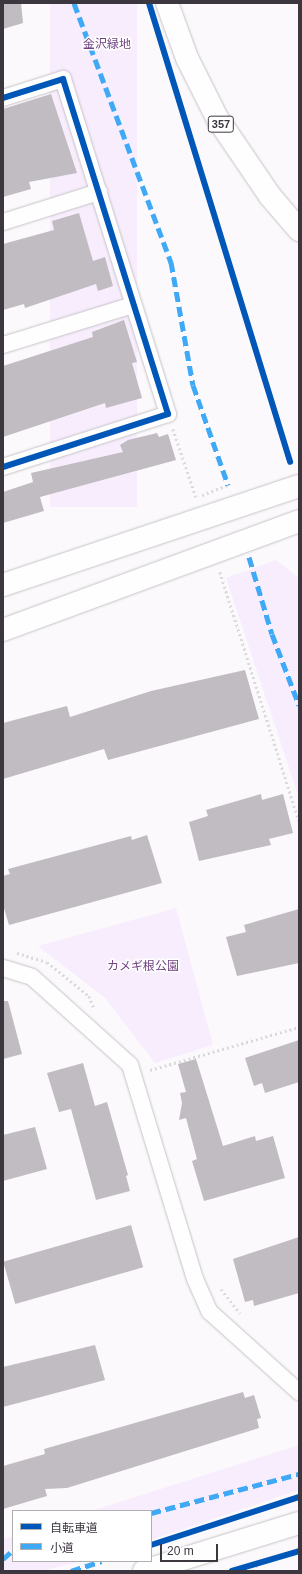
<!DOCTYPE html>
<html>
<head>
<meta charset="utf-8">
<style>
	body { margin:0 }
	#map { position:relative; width:302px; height:1574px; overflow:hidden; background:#fbf9fc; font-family:Arial,"Noto Sans JP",sans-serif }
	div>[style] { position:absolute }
	.green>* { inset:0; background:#f8edfd; transform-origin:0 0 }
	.building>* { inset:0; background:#c0bcc1; transform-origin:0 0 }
	.path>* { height:2.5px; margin-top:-1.25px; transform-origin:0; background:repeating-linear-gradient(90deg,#dad9db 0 2px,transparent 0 5px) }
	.roads { filter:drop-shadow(0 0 1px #c6c3c7) drop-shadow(0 0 1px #c6c3c7) }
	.street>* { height:16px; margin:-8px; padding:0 8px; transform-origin:8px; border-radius:8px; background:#fefeff }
	.secondary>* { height:22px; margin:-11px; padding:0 11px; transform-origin:11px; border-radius:11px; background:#fefeff }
	.highway>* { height:22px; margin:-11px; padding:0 11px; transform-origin:11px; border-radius:11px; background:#fefeff }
	.quiet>* { height:5px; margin-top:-2.5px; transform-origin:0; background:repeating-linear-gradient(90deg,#3fa9f5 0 10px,transparent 0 15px) }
	.cycleway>* { height:6px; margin:-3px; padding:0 3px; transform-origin:3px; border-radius:3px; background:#0057b8 }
	span { translate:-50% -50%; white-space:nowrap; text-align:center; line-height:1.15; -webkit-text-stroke:3px #fff; paint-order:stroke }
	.shield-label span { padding:1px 3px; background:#fff; border:1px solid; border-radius:3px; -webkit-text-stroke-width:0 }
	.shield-label { font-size:11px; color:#3c363f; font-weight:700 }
	.park-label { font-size:12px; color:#704281 }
	.frame { position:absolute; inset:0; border:4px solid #3c363f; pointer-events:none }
	.legend { position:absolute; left:12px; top:1510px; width:140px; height:52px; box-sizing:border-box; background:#fff; border:1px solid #b1afb2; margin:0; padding:5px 7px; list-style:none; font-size:12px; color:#3c363f }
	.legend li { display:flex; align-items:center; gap:8px; height:20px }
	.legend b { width:20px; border:1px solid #b1afb2 }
	.scale { position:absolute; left:160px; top:1544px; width:58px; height:18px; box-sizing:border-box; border:2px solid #3c363f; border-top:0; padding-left:5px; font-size:12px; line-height:14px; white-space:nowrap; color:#3c363f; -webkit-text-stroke:3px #fff; paint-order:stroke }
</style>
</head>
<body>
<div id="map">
	<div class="green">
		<div style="left:50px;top:3px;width:87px;height:504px"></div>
		<div style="clip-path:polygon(276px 560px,299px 578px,299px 798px,226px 578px)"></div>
		<div style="clip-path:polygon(176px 908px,213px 1045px,155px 1063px,105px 998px,38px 946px)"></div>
		<div style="clip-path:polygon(299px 1445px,299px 1490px,151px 1540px,151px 1511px,91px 1511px)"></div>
		<div style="clip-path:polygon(13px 1536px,13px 1561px,83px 1561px,41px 1571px,3px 1571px,3px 1539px)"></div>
	</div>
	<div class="building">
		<div style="clip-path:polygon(3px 3px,21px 3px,23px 23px,3px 29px)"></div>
		<div style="clip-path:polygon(51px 94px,77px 173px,29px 182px,31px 189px,3px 197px,3px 109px)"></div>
		<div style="clip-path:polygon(79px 213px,93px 261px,105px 257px,113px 286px,98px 291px,96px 284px,25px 308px,24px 304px,3px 310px,3px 244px,54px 230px,52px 221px)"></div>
		<div style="clip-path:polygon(124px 320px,137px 362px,132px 363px,142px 398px,106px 408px,105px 403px,3px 437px,3px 366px,93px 337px,92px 332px)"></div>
		<div style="clip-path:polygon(157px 433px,159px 437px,168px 434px,176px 460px,40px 497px,44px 511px,3px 523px,3px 492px,33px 482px,31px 473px,123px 452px,120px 445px,128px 440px)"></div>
		<div style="clip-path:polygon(245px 670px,259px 719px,108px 760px,104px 749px,3px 779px,3px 723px,67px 706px,70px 717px,151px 691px)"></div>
		<div style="clip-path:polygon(261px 794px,262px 800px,283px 794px,293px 833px,269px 839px,271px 845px,199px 861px,189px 822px,208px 816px,206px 810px)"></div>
		<div style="clip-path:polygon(147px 835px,162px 883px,9px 925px,3px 905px,3px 876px,10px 874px,8px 869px,131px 836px,132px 840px)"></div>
		<div style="clip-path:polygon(299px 909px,299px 963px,237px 976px,226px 937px,246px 932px,244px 925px)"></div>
		<div style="clip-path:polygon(3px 1001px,8px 1001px,22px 1054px,3px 1059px)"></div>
		<div style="clip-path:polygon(299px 1040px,299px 1082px,265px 1093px,262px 1083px,254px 1086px,245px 1058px)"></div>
		<div style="clip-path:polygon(196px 1059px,223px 1146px,255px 1136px,256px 1141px,273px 1136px,285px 1178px,204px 1201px,192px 1161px,197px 1159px,186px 1118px,179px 1120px,182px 1103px,180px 1093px,186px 1092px,178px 1064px)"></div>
		<div style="clip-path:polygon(83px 1063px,95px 1106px,107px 1102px,128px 1175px,126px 1176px,130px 1191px,96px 1200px,71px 1109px,59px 1112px,47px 1073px)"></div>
		<div style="clip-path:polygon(35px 1127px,47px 1169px,3px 1181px,3px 1135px)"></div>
		<div style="left:131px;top:1225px;width:44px;height:133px;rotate:74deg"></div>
		<div style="clip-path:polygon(299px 1237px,299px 1293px,254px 1306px,253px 1300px,245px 1302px,233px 1259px)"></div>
		<div style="clip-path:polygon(95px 1345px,105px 1380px,3px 1407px,3px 1367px)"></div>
		<div style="clip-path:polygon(243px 1392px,245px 1398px,254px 1395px,261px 1418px,257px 1419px,259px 1428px,67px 1488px,45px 1489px,47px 1496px,3px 1509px,3px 1466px,45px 1454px,44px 1449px)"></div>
	</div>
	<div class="path">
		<div style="left:173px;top:429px;width:72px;rotate:71.3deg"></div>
		<div style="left:202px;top:495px;width:28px;rotate:-21deg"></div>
		<div style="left:220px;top:572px;width:261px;rotate:72.4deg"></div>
		<div style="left:17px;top:953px;width:31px;rotate:17deg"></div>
		<div style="left:47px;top:962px;width:54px;rotate:39deg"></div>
		<div style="left:89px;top:996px;width:13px;rotate:67deg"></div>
		<div style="left:150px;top:1070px;width:155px;rotate:-16.1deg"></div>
		<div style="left:221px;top:1289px;width:31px;rotate:52deg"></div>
		<div style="left:253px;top:1571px;width:9px;rotate:-58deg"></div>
	</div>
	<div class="roads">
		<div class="street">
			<div style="left:3px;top:98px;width:63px;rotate:-17.6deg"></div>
			<div style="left:63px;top:79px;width:351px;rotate:72.6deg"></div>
			<div style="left:168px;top:414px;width:173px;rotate:162.2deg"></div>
			<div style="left:3px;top:222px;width:101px;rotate:-17.4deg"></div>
			<div style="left:3px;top:345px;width:136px;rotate:-17.1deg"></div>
			<div style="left:3px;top:968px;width:30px;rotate:17deg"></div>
			<div style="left:32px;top:977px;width:132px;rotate:41.9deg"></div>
			<div style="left:130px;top:1065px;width:224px;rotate:73.1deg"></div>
			<div style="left:195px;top:1279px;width:36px;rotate:66deg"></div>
			<div style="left:210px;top:1312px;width:120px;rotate:42deg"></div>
		</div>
		<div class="secondary">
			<div style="left:3px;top:585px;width:312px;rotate:-18.5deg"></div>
			<div style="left:3px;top:630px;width:315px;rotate:-20.2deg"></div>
			<div style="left:144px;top:1571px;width:162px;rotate:-17.2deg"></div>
		</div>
		<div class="highway">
			<div style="left:167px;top:3px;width:59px;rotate:70deg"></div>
			<div style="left:187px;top:58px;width:67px;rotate:63.4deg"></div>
			<div style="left:217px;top:118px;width:94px;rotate:55.8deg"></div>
			<div style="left:270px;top:196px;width:45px;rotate:49.5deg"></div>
		</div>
	</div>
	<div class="quiet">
		<div style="left:74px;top:3px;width:277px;rotate:69.5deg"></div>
		<div style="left:171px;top:262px;width:125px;rotate:79.9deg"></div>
		<div style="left:193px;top:385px;width:106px;rotate:70.7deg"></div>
		<div style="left:249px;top:557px;width:80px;rotate:73.4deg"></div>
		<div style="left:272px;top:634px;width:76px;rotate:69.2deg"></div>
		<div style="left:151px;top:1513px;width:153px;rotate:-14.8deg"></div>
		<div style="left:3px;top:1559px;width:13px;rotate:-42deg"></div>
		<div style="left:71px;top:1571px;width:32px;rotate:-18deg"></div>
	</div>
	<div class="cycleway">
		<div style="left:149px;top:3px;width:480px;rotate:72.9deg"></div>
		<div style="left:3px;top:98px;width:63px;rotate:-17.6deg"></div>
		<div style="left:63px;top:79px;width:351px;rotate:72.6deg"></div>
		<div style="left:168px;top:414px;width:173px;rotate:162.2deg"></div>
		<div style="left:151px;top:1545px;width:156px;rotate:-18deg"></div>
		<div style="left:232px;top:1571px;width:70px;rotate:-16.6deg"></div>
	</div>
	<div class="shield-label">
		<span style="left:221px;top:124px">357</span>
	</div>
	<div class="park-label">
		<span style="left:107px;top:45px">金沢緑地</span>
		<span style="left:143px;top:967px">カメギ根公園</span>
	</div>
	<div class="frame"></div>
	<ul class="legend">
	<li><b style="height:5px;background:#0057b8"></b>自転車道</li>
	<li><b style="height:5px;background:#3fa9f5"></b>小道</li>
	</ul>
	<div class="scale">20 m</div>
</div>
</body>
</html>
